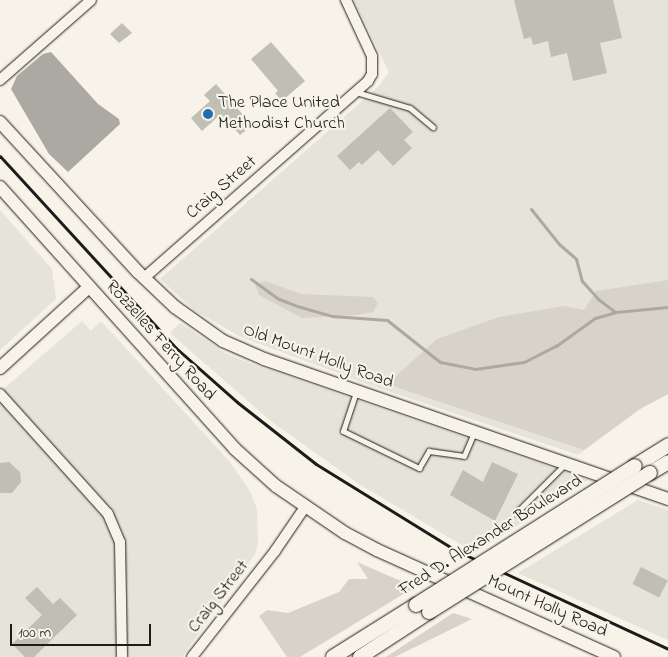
<!DOCTYPE html>
<html>
<head>
<meta charset="utf-8">
<style>
	body { margin:0 }
	#map { position:relative; width:668px; height:657px; overflow:hidden; background:#f7f3e8; font-family:"Indie Flower",sans-serif }
	div>[style] { position:absolute }
	.built>* { inset:0; background:#e6e3d9 }
	.green>* { inset:0; background:#d7d3cb }
	.water>* { inset:0; background:#aca9a2 }
	.stream>* { height:3px; margin:-1.5px; padding:0 1.5px; transform-origin:1.5px; border-radius:1.5px; background:#aca9a2 }
	.building>* { inset:0; background:#c0beb5; transform-origin:0 0 }
	.roads { filter:drop-shadow(0 0 1px #1c1c1c) drop-shadow(0 0 1px #1c1c1c) }
	.service>* { height:5px; margin:-2.5px; padding:0 2.5px; transform-origin:2.5px; border-radius:2.5px; background:#f7f3e8 }
	.minor>* { height:10px; margin:-5px; padding:0 5px; transform-origin:5px; border-radius:5px; background:#f7f3e8 }
	.tertiary>* { height:12px; margin:-6px; padding:0 6px; transform-origin:6px; border-radius:6px; background:#f7f3e8 }
	.secondary>* { height:14px; margin:-7px; padding:0 7px; transform-origin:7px; border-radius:7px; background:#f7f3e8 }
	.rail>* { height:3px; margin:-1.5px; padding:0 1.5px; transform-origin:1.5px; border-radius:1.5px; background:#1c1c1c }
	.bridges { filter:drop-shadow(0 0 1px #1c1c1c) drop-shadow(0 0 1px #1c1c1c) }
	.secondary-bridge>* { height:14px; margin:-7px; padding:0 7px; transform-origin:7px; border-radius:7px; background:#f7f3e8 }
	.dots>* { width:14px; height:14px; translate:-50% -50%; box-sizing:border-box; border:2px solid #f7f3e8; border-radius:50% }
	span { translate:-50% -50%; white-space:nowrap; text-align:center; line-height:1.15; -webkit-text-stroke:4.5px #f7f3e8; paint-order:stroke }
	.poi-label { font-size:18px; color:#1c1c1c }
	.left { translate:0 -50%; text-align:left }
	.street-label { font-size:18px; color:#1c1c1c }
	.scale { position:absolute; left:10px; top:624px; width:141px; height:22px; box-sizing:border-box; border:2px solid #1c1c1c; border-top:0; padding-left:6px; font-size:15px; line-height:18px; white-space:nowrap; color:#1c1c1c; -webkit-text-stroke:4px #f7f3e8; paint-order:stroke }
</style>
</head>
<body>
<div id="map">
	<div class="built">
		<div style="clip-path:polygon(354px 0,668px 0,668px 394px,640px 409px,578px 455px,367px 384px,241px 337px,194px 310px,160px 279px,379px 86px,389px 72px)"></div>
		<div style="clip-path:polygon(0 210px,52px 269px,56px 299px,0 350px)"></div>
		<div style="clip-path:polygon(82px 321px,91px 331px,101px 321px,230px 462px,250px 491px,257px 509px,258px 543px,255px 554px,182px 657px,0 657px,0 392px)"></div>
		<div style="clip-path:polygon(180px 323px,225px 353px,249px 363px,588px 480px,475px 553px,359px 484px,272px 422px,170px 333px)"></div>
		<div style="clip-path:polygon(638px 500px,668px 510px,668px 640px,518px 573px)"></div>
	</div>
	<div class="green">
		<div style="clip-path:polygon(668px 280px,668px 394px,640px 409px,584px 450px,387px 384px,437px 339px,499px 317px,564px 306px,584px 310px,596px 291px)"></div>
		<div style="clip-path:polygon(265px 281px,301px 294px,373px 297px,378px 303px,373px 312px,358px 315px,302px 318px,259px 295px,255px 284px)"></div>
		<div style="clip-path:polygon(357px 562px,415px 587px,300px 657px,287px 657px,259px 616px,267px 610px,288px 613px,339px 592px,349px 579px,368px 579px)"></div>
		<div style="clip-path:polygon(453px 613px,472px 619px,395px 657px,386px 657px)"></div>
	</div>
	<div class="water">
		<div style="clip-path:polygon(51px 52px,98px 104px,119px 119px,120px 124px,68px 172px,49px 154px,11px 89px,17px 76px,43px 54px)"></div>
	</div>
	<div class="stream">
		<div style="left:531px;top:209px;width:45px;rotate:51.3deg"></div>
		<div style="left:559px;top:244px;width:23px;rotate:41deg"></div>
		<div style="left:576px;top:259px;width:23px;rotate:75deg"></div>
		<div style="left:582px;top:281px;width:24px;rotate:48deg"></div>
		<div style="left:598px;top:299px;width:21px;rotate:37deg"></div>
		<div style="left:251px;top:279px;width:34px;rotate:36deg"></div>
		<div style="left:279px;top:299px;width:19px;rotate:21deg"></div>
		<div style="left:297px;top:306px;width:36px;rotate:16deg"></div>
		<div style="left:332px;top:316px;width:55px;rotate:4.2deg"></div>
		<div style="left:387px;top:320px;width:68px;rotate:38.4deg"></div>
		<div style="left:440px;top:362px;width:36px;rotate:11deg"></div>
		<div style="left:475px;top:369px;width:49px;rotate:-8.1deg"></div>
		<div style="left:524px;top:362px;width:36px;rotate:-27deg"></div>
		<div style="left:556px;top:346px;width:48px;rotate:-35.7deg"></div>
		<div style="left:595px;top:318px;width:22px;rotate:-16deg"></div>
		<div style="left:616px;top:312px;width:52px;rotate:-5.5deg"></div>
	</div>
	<div class="building">
		<div style="clip-path:polygon(514px 0,613px 0,622px 38px,600px 43px,607px 73px,573px 81px,567px 53px,551px 57px,548px 41px,533px 45px,531px 37px,524px 39px)"></div>
		<div style="clip-path:polygon(122px 23px,132px 33px,119px 43px,110px 34px)"></div>
		<div style="clip-path:polygon(271px 42px,305px 81px,282px 101px,275px 93px,278px 91px,251px 59px)"></div>
		<div style="clip-path:polygon(216px 84px,252px 125px,240px 135px,221px 114px,202px 131px,191px 118px,210px 101px,204px 95px)"></div>
		<div style="clip-path:polygon(390px 108px,413px 132px,404px 140px,412px 148px,393px 166px,378px 150px,362px 165px,359px 162px,350px 170px,337px 156px)"></div>
		<div style="clip-path:polygon(9px 462px,20px 472px,21px 482px,12px 493px,0 493px,0 463px)"></div>
		<div style="clip-path:polygon(492px 462px,518px 474px,495px 521px,450px 495px,463px 470px,483px 482px)"></div>
		<div style="left:641px;top:567px;width:30px;height:19px;rotate:27deg"></div>
		<div style="clip-path:polygon(37px 587px,53px 604px,60px 598px,77px 615px,34px 657px,25px 657px,12px 644px,42px 615px,25px 598px)"></div>
	</div>
	<div class="roads">
		<div class="service">
			<div style="left:356px;top:92px;width:56px;rotate:16.5deg"></div>
			<div style="left:410px;top:108px;width:30px;rotate:40deg"></div>
			<div style="left:356px;top:392px;width:41px;rotate:108.4deg"></div>
			<div style="left:343px;top:431px;width:85px;rotate:26deg"></div>
			<div style="left:419px;top:468px;width:20px;rotate:-60deg"></div>
			<div style="left:429px;top:451px;width:35px;rotate:8deg"></div>
			<div style="left:464px;top:456px;width:26px;rotate:-67deg"></div>
			<div style="left:516px;top:513px;width:69px;rotate:-45deg"></div>
		</div>
		<div class="minor">
			<div style="left:0;top:80px;width:121px;rotate:-41.3deg"></div>
			<div style="left:144px;top:278px;width:298px;rotate:-41.3deg"></div>
			<div style="left:368px;top:81px;width:8px;rotate:-60deg"></div>
			<div style="left:372px;top:74px;width:18px;rotate:-90deg"></div>
			<div style="left:372px;top:56px;width:62px;rotate:-114.9deg"></div>
			<div style="left:0;top:394px;width:161px;rotate:48deg"></div>
			<div style="left:108px;top:514px;width:30px;rotate:67deg"></div>
			<div style="left:120px;top:542px;width:115px;rotate:89deg"></div>
			<div style="left:192px;top:657px;width:135px;rotate:-51.9deg"></div>
			<div style="left:275px;top:551px;width:53px;rotate:-55.7deg"></div>
		</div>
		<div class="tertiary">
			<div style="left:0;top:122px;width:204px;rotate:47.4deg"></div>
			<div style="left:138px;top:272px;width:51px;rotate:43.4deg"></div>
			<div style="left:175px;top:307px;width:59px;rotate:35.3deg"></div>
			<div style="left:223px;top:341px;width:45px;rotate:23.7deg"></div>
			<div style="left:264px;top:359px;width:428px;rotate:19.1deg"></div>
			<div style="left:0;top:187px;width:352px;rotate:48.1deg"></div>
			<div style="left:235px;top:449px;width:55px;rotate:42.1deg"></div>
			<div style="left:276px;top:486px;width:83px;rotate:34.3deg"></div>
			<div style="left:345px;top:533px;width:36px;rotate:28deg"></div>
			<div style="left:377px;top:550px;width:260px;rotate:24.3deg"></div>
			<div style="left:0;top:368px;width:119px;rotate:-42.3deg"></div>
		</div>
		<div class="secondary">
			<div style="left:635px;top:466px;width:39px;rotate:-32deg"></div>
			<div style="left:650px;top:473px;width:21px;rotate:-31deg"></div>
			<div style="left:333px;top:657px;width:98px;rotate:-32.1deg"></div>
			<div style="left:360px;top:657px;width:82px;rotate:-33.1deg"></div>
		</div>
	</div>
	<div class="rail">
		<div style="left:0;top:156px;width:260px;rotate:47.5deg"></div>
		<div style="left:176px;top:348px;width:81px;rotate:41.5deg"></div>
		<div style="left:237px;top:402px;width:100px;rotate:38.1deg"></div>
		<div style="left:316px;top:464px;width:163px;rotate:31.7deg"></div>
		<div style="left:455px;top:550px;width:235px;rotate:24.9deg"></div>
	</div>
	<div class="bridges">
		<div class="secondary-bridge">
			<div style="left:416px;top:605px;width:259px;rotate:-32.4deg"></div>
			<div style="left:429px;top:612px;width:261px;rotate:-32.2deg"></div>
		</div>
	</div>
	<div class="dots">
		<div style="left:208px;top:114px;background:#1f6fb2"></div>
	</div>
	<div class="poi-label">
		<span class="left" style="left:218px;top:114px">The Place United<br>Methodist Church</span>
	</div>
	<div class="street-label">
		<span style="left:222px;top:188px;rotate:-41deg">Craig Street</span>
		<span style="left:160px;top:341px;rotate:48deg">Rozzelles Ferry Road</span>
		<span style="left:318px;top:357px;rotate:20deg">Old Mount Holly Road</span>
		<span style="left:491px;top:536px;rotate:-32deg">Fred D. Alexander Boulevard</span>
		<span style="left:219px;top:597px;rotate:-52deg">Craig Street</span>
		<span style="left:547px;top:607px;rotate:24deg">Mount Holly Road</span>
	</div>
	<div class="scale">100 m</div>
</div>
</body>
</html>
